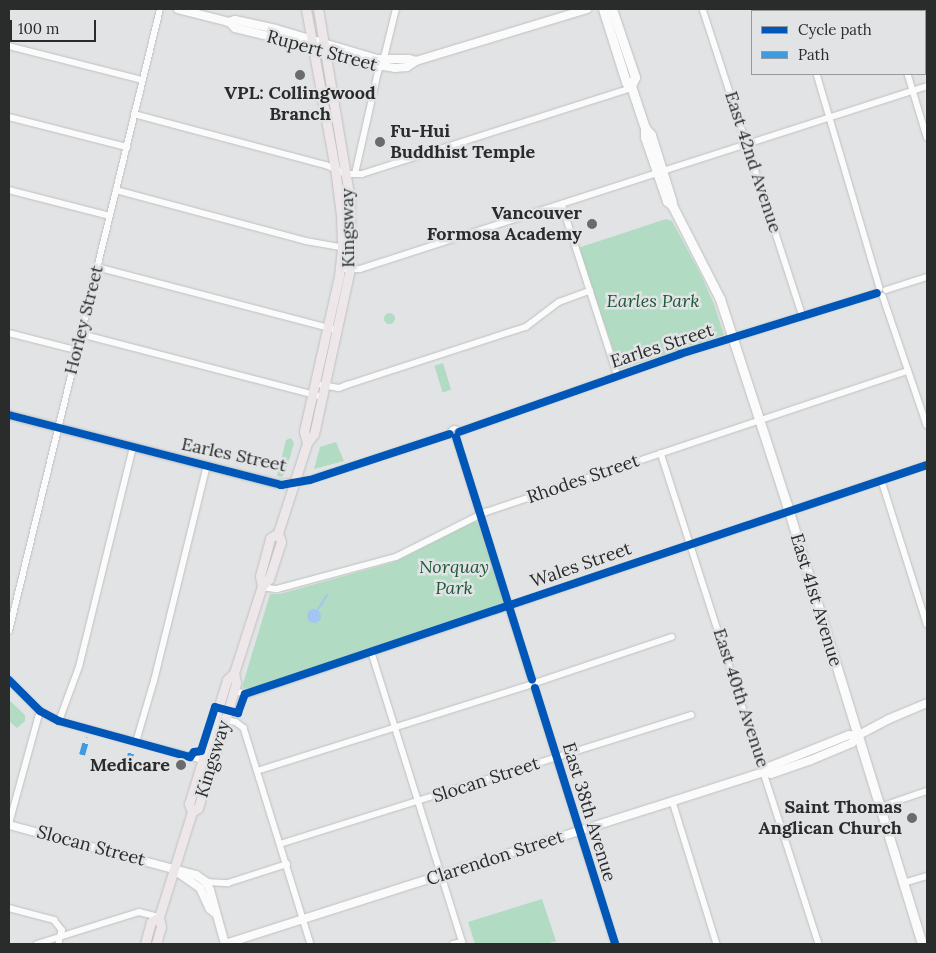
<!DOCTYPE html>
<html>
<head>
<meta charset="utf-8">
<style>
	body { margin:0 }
	#map { position:relative; width:936px; height:953px; overflow:hidden; background:#e2e3e4; font-family:Lora,serif }
	div>[style] { position:absolute }
	.green>* { inset:0; background:#b2dbc3; transform-origin:0 0 }
	.round { border-radius:50% }
	.water>* { inset:0; background:#a3c5f1 }
	.stream>* { height:2px; margin:-1px; padding:0 1px; transform-origin:1px; border-radius:1px; background:#a3c5f1 }
	.roads { filter:drop-shadow(0 0 1px #c0c0c1) drop-shadow(0 0 1px #c0c0c1) }
	.minor>* { height:5.5px; margin:-2.75px; padding:0 2.75px; transform-origin:2.75px; border-radius:2.75px; background:#fbfbfb }
	.minor>.ring { margin:-2.75px; padding:0; box-sizing:content-box; background:none; border:5.5px solid #fbfbfb; border-radius:50% }
	.tertiary>* { height:8px; margin:-4px; padding:0 4px; transform-origin:4px; border-radius:4px; background:#fbfbfb }
	.secondary>* { height:9px; margin:-4.5px; padding:0 4.5px; transform-origin:4.5px; border-radius:4.5px; background:#fbfbfb }
	.primary>* { height:9px; margin:-4.5px; padding:0 4.5px; transform-origin:4.5px; border-radius:4.5px; background:#eee7e9 }
	.quiet>* { height:6px; margin-top:-3px; transform-origin:0; background:repeating-linear-gradient(90deg,#3d9ce1 0 12px,transparent 0 18px) }
	.cycleway>* { height:8px; margin:-4px; padding:0 4px; transform-origin:4px; border-radius:4px; background:#0057b8 }
	.dots>* { width:14px; height:14px; translate:-50% -50%; box-sizing:border-box; border:2px solid #e1e3e5; border-radius:50% }
	span { translate:-50% -50%; white-space:nowrap; text-align:center; line-height:1.15; -webkit-text-stroke:5px #e1e3e5; paint-order:stroke }
	.street-label { font-size:18px; color:#2a2b2b }
	.poi-label { font-size:18px; color:#2a2b2b; font-weight:700 }
	.left { translate:0 -50%; text-align:left }
	.right { translate:-100% -50%; text-align:right }
	.park-label { font-size:18px; color:#1d5839; font-style:italic }
	.frame { position:absolute; inset:0; border:10px solid #2a2b2b; pointer-events:none }
	.legend { position:absolute; left:751px; top:10px; width:175px; height:65px; box-sizing:border-box; background:#e1e3e5; border:1px solid #98999b; margin:0; padding:6px 9px; list-style:none; font-size:15px; color:#2a2b2b }
	.legend li { display:flex; align-items:center; gap:10px; height:25px }
	.legend b { width:25px; border:1px solid #98999b }
	.scale { position:absolute; left:10px; top:20px; width:86px; height:22px; box-sizing:border-box; border:2px solid #2a2b2b; border-top:0; padding-left:6px; font-size:15px; line-height:18px; white-space:nowrap; color:#2a2b2b; -webkit-text-stroke:4px #e1e3e5; paint-order:stroke }
</style>
</head>
<body>
<div id="map">
	<div class="green">
		<div style="clip-path:polygon(666px 219px,672px 221px,701px 275px,714px 304px,724px 335px,620px 369px,578px 248px)"></div>
		<div class="round" style="left:383.5px;top:312.5px;width:11px;height:11px"></div>
		<div style="left:443px;top:363px;width:28px;height:9px;rotate:73deg"></div>
		<div style="clip-path:polygon(291px 438px,294px 443px,286px 471px,282px 477px,277px 476px,286px 440px)"></div>
		<div style="clip-path:polygon(336px 442px,344px 461px,314px 469px,320px 447px)"></div>
		<div style="clip-path:polygon(475px 521px,480px 524px,503px 594px,504px 601px,502px 605px,249px 690px,242px 687px,270px 594px,280px 594px,394px 562px)"></div>
		<div style="clip-path:polygon(9px 700px,25px 715px,25px 721px,17px 728px,9px 721px)"></div>
		<div style="clip-path:polygon(542px 899px,556px 941px,545px 944px,475px 944px,468px 922px)"></div>
	</div>
	<div class="water">
		<div class="round" style="left:307px;top:609px;width:14px;height:14px"></div>
	</div>
	<div class="stream">
		<div style="left:318px;top:609px;width:17px;rotate:-57deg"></div>
	</div>
	<div class="roads">
		<div class="minor">
			<div style="left:703px;top:9px;width:323px;rotate:72deg"></div>
			<div style="left:797px;top:9px;width:2px;rotate:63deg"></div>
			<div style="left:887px;top:9px;width:2px;rotate:63deg"></div>
			<div style="left:9px;top:46px;width:137px;rotate:14.3deg"></div>
			<div style="left:817px;top:74px;width:223px;rotate:73.6deg"></div>
			<div style="left:908px;top:74px;width:66px;rotate:73.2deg"></div>
			<div style="left:134px;top:114px;width:199px;rotate:14.9deg"></div>
			<div style="left:326px;top:165px;width:22px;rotate:24deg"></div>
			<div style="left:346px;top:174px;width:16px"></div>
			<div style="left:362px;top:174px;width:283px;rotate:-17.7deg"></div>
			<div style="left:9px;top:117px;width:122px;rotate:14.3deg"></div>
			<div style="left:663px;top:171px;width:277px;rotate:-17.8deg"></div>
			<div style="left:355px;top:174px;width:105px;rotate:-77.3deg"></div>
			<div style="left:378px;top:72px;width:19px;rotate:-69deg"></div>
			<div style="left:385px;top:54px;width:46px;rotate:-76.3deg"></div>
			<div style="left:9px;top:190px;width:104px;rotate:14.4deg"></div>
			<div style="left:116px;top:190px;width:197px;rotate:15deg"></div>
			<div style="left:306px;top:241px;width:39px;rotate:10deg"></div>
			<div style="left:562px;top:204px;width:181px;rotate:72deg"></div>
			<div style="left:97px;top:267px;width:248px;rotate:14.7deg"></div>
			<div style="left:340px;top:269px;width:20px"></div>
			<div style="left:360px;top:269px;width:312px;rotate:-17.9deg"></div>
			<div style="left:886px;top:290px;width:43px;rotate:-17.6deg"></div>
			<div style="left:883px;top:296px;width:136px;rotate:71.2deg"></div>
			<div style="left:9px;top:333px;width:69px;rotate:14.2deg"></div>
			<div style="left:81px;top:334px;width:249px;rotate:14.6deg"></div>
			<div style="left:322px;top:385px;width:17px;rotate:10deg"></div>
			<div style="left:339px;top:388px;width:9px;rotate:-21deg"></div>
			<div style="left:347px;top:385px;width:188px;rotate:-18deg"></div>
			<div style="left:526px;top:327px;width:41px;rotate:-37.1deg"></div>
			<div style="left:559px;top:302px;width:33px;rotate:-20deg"></div>
			<div class="ring" style="left:450.5px;top:428.5px;width:3.5px;height:3.5px"></div>
			<div style="left:459px;top:432px;width:234px;rotate:-19.4deg"></div>
			<div style="left:680px;top:354px;width:206px;rotate:-17.2deg"></div>
			<div style="left:456px;top:437px;width:254px;rotate:72.6deg"></div>
			<div style="left:661px;top:453px;width:516px;rotate:72.16deg"></div>
			<div style="left:882px;top:481px;width:150px;rotate:72.5deg"></div>
			<div style="left:294px;top:483px;width:16px;rotate:-11deg"></div>
			<div style="left:310px;top:480px;width:147px;rotate:-18.2deg"></div>
			<div style="left:262px;top:587px;width:15px;rotate:8deg"></div>
			<div style="left:277px;top:589px;width:123px;rotate:-15.1deg"></div>
			<div style="left:396px;top:557px;width:101px;rotate:-26.6deg"></div>
			<div style="left:486px;top:512px;width:445px;rotate:-18.5deg"></div>
			<div style="left:9px;top:631px;width:640px;rotate:-76.35deg"></div>
			<div style="left:372px;top:653px;width:305px;rotate:72.6deg"></div>
			<div style="left:9px;top:680px;width:44px;rotate:45deg"></div>
			<div style="left:40px;top:711px;width:21px;rotate:28deg"></div>
			<div style="left:59px;top:721px;width:149px;rotate:15.2deg"></div>
			<div style="left:538px;top:682px;width:141px;rotate:-18.6deg"></div>
			<div style="left:535px;top:688px;width:268px;rotate:72.6deg"></div>
			<div style="left:234px;top:691px;width:14px;rotate:12deg"></div>
			<div style="left:248px;top:694px;width:717px;rotate:-18.64deg"></div>
			<div style="left:217px;top:717px;width:20px;rotate:15deg"></div>
			<div style="left:236px;top:722px;width:10px;rotate:37deg"></div>
			<div style="left:244px;top:728px;width:226px;rotate:72.8deg"></div>
			<div style="left:59px;top:721px;width:58px;rotate:-69.7deg"></div>
			<div style="left:79px;top:667px;width:227px;rotate:-76.2deg"></div>
			<div style="left:136px;top:742px;width:64px;rotate:-73.6deg"></div>
			<div style="left:154px;top:681px;width:221px;rotate:-76.2deg"></div>
			<div style="left:257px;top:771px;width:285px;rotate:-17.5deg"></div>
			<div style="left:673px;top:802px;width:149px;rotate:72.8deg"></div>
			<div style="left:880px;top:807px;width:50px;rotate:-18.8deg"></div>
			<div style="left:9px;top:824px;width:117px;rotate:-74.7deg"></div>
			<div style="left:280px;top:844px;width:431px;rotate:-17.4deg"></div>
			<div style="left:206px;top:882px;width:22px;rotate:3deg"></div>
			<div style="left:228px;top:883px;width:62px;rotate:-17.9deg"></div>
			<div style="left:904px;top:883px;width:24px;rotate:-17deg"></div>
			<div style="left:9px;top:908px;width:47px;rotate:14.9deg"></div>
			<div style="left:54px;top:920px;width:13px;rotate:51deg"></div>
			<div style="left:62px;top:930px;width:14px;rotate:102deg"></div>
			<div style="left:37px;top:944px;width:107px;rotate:-17.4deg"></div>
			<div style="left:139px;top:912px;width:21px;rotate:14deg"></div>
			<div style="left:453px;top:944px;width:9px;rotate:-13deg"></div>
		</div>
		<div class="tertiary">
			<div style="left:178px;top:9px;width:53px;rotate:14.3deg"></div>
			<div style="left:229px;top:22px;width:8px;rotate:45deg"></div>
			<div style="left:235px;top:28px;width:73px;rotate:13.5deg"></div>
			<div style="left:306px;top:45px;width:52px;rotate:19.1deg"></div>
			<div style="left:355px;top:62px;width:40px;rotate:8.5deg"></div>
			<div style="left:395px;top:68px;width:12px;rotate:-5deg"></div>
			<div style="left:407px;top:67px;width:11px;rotate:-34deg"></div>
			<div style="left:416px;top:61px;width:179px;rotate:-16.9deg"></div>
			<div style="left:229px;top:22px;width:6px;rotate:-18deg"></div>
			<div style="left:235px;top:20px;width:42px;rotate:12.4deg"></div>
			<div style="left:276px;top:29px;width:105px;rotate:16.5deg"></div>
			<div style="left:377px;top:59px;width:32px"></div>
			<div style="left:409px;top:59px;width:7px;rotate:16deg"></div>
			<div style="left:9px;top:415px;width:278px;rotate:14.4deg"></div>
			<div style="left:278px;top:484px;width:16px;rotate:-4deg"></div>
			<div style="left:764px;top:772px;width:7px;rotate:-45deg"></div>
			<div style="left:769px;top:767px;width:86px;rotate:-21.8deg"></div>
			<div style="left:849px;top:735px;width:8px;rotate:7deg"></div>
			<div style="left:9px;top:825px;width:194px;rotate:15deg"></div>
			<div style="left:196px;top:875px;width:12px;rotate:35deg"></div>
			<div style="left:206px;top:882px;width:9px;rotate:63deg"></div>
			<div style="left:210px;top:890px;width:56px;rotate:74.5deg"></div>
			<div style="left:173px;top:869px;width:33px;rotate:35deg"></div>
			<div style="left:200px;top:888px;width:23px;rotate:65deg"></div>
			<div style="left:210px;top:909px;width:6px;rotate:39deg"></div>
			<div style="left:225px;top:944px;width:566px;rotate:-17.7deg"></div>
			<div style="left:764px;top:772px;width:7px;rotate:16deg"></div>
			<div style="left:771px;top:774px;width:42px;rotate:-19.3deg"></div>
			<div style="left:811px;top:760px;width:44px;rotate:-22.5deg"></div>
			<div style="left:852px;top:743px;width:9px;rotate:-54deg"></div>
			<div style="left:857px;top:736px;width:36px;rotate:-28deg"></div>
			<div style="left:889px;top:719px;width:41px;rotate:-22.8deg"></div>
		</div>
		<div class="secondary">
			<div style="left:603px;top:9px;width:77px;rotate:72.5deg"></div>
			<div style="left:626px;top:82px;width:6px;rotate:39deg"></div>
			<div style="left:631px;top:86px;width:44px;rotate:71.6deg"></div>
			<div style="left:645px;top:128px;width:9px;rotate:49deg"></div>
			<div style="left:651px;top:135px;width:70px;rotate:72.6deg"></div>
			<div style="left:612px;top:9px;width:72px;rotate:71.3deg"></div>
			<div style="left:635px;top:77px;width:10px;rotate:114deg"></div>
			<div style="left:645px;top:128px;width:9px;rotate:90deg"></div>
			<div style="left:645px;top:137px;width:68px;rotate:71deg"></div>
			<div style="left:667px;top:201px;width:6px;rotate:39deg"></div>
			<div style="left:672px;top:205px;width:106px;rotate:62.9deg"></div>
			<div style="left:720px;top:299px;width:217px;rotate:72deg"></div>
			<div style="left:787px;top:505px;width:459px;rotate:72.9deg"></div>
		</div>
		<div class="primary">
			<div style="left:306px;top:9px;width:162px;rotate:79.7deg"></div>
			<div style="left:335px;top:168px;width:47px;rotate:82.7deg"></div>
			<div style="left:341px;top:215px;width:33px;rotate:88deg"></div>
			<div style="left:342px;top:248px;width:28px;rotate:96deg"></div>
			<div style="left:339px;top:276px;width:159px;rotate:102.7deg"></div>
			<div style="left:304px;top:431px;width:12px;rotate:76deg"></div>
			<div style="left:262px;top:586px;width:10px;rotate:-101deg"></div>
			<div style="left:260px;top:576px;width:39px;rotate:-75deg"></div>
			<div style="left:270px;top:538px;width:9px;rotate:-32deg"></div>
			<div style="left:192px;top:812px;width:7px;rotate:-34deg"></div>
			<div style="left:198px;top:808px;width:102px;rotate:-72.8deg"></div>
			<div style="left:228px;top:711px;width:29px;rotate:-74deg"></div>
			<div style="left:236px;top:683px;width:10px;rotate:-101deg"></div>
			<div style="left:145px;top:944px;width:23px;rotate:-75deg"></div>
			<div style="left:151px;top:922px;width:9px;rotate:-32deg"></div>
			<div style="left:156px;top:944px;width:18px;rotate:-74deg"></div>
			<div style="left:161px;top:927px;width:10px;rotate:-101deg"></div>
			<div style="left:159px;top:917px;width:110px;rotate:-72.6deg"></div>
			<div style="left:192px;top:812px;width:9px;rotate:-111deg"></div>
			<div style="left:189px;top:804px;width:130px;rotate:-73deg"></div>
			<div style="left:227px;top:680px;width:10px;rotate:-45deg"></div>
			<div style="left:234px;top:673px;width:91px;rotate:-72.2deg"></div>
			<div style="left:262px;top:586px;width:10px;rotate:-45deg"></div>
			<div style="left:269px;top:579px;width:39px;rotate:-72deg"></div>
			<div style="left:281px;top:542px;width:9px;rotate:-108deg"></div>
			<div style="left:278px;top:533px;width:95px;rotate:-72.1deg"></div>
			<div style="left:307px;top:443px;width:11px;rotate:-52deg"></div>
			<div style="left:314px;top:434px;width:169px;rotate:-77.7deg"></div>
			<div style="left:350px;top:269px;width:69px;rotate:-90deg"></div>
			<div style="left:350px;top:200px;width:194px;rotate:-99.5deg"></div>
		</div>
	</div>
	<div class="quiet">
		<div style="left:82px;top:755px;width:18px;rotate:-74deg"></div>
		<div style="left:128px;top:765px;width:16px;rotate:-76deg"></div>
	</div>
	<div class="cycleway">
		<div style="left:9px;top:415px;width:281px;rotate:14.4deg"></div>
		<div style="left:281px;top:485px;width:29px;rotate:-10deg"></div>
		<div style="left:310px;top:480px;width:147px;rotate:-18.2deg"></div>
		<div style="left:459px;top:432px;width:234px;rotate:-19.4deg"></div>
		<div style="left:680px;top:354px;width:206px;rotate:-17.2deg"></div>
		<div style="left:456px;top:437px;width:254px;rotate:72.6deg"></div>
		<div style="left:9px;top:680px;width:44px;rotate:45deg"></div>
		<div style="left:40px;top:711px;width:21px;rotate:28deg"></div>
		<div style="left:59px;top:721px;width:136px;rotate:15.4deg"></div>
		<div style="left:190px;top:757px;width:6px;rotate:-51deg"></div>
		<div style="left:194px;top:752px;width:7px;rotate:-8deg"></div>
		<div style="left:201px;top:751px;width:46px;rotate:-72.3deg"></div>
		<div style="left:215px;top:707px;width:24px;rotate:15deg"></div>
		<div style="left:238px;top:713px;width:20px;rotate:-70deg"></div>
		<div style="left:245px;top:694px;width:719px;rotate:-18.56deg"></div>
		<div style="left:535px;top:688px;width:268px;rotate:72.6deg"></div>
	</div>
	<div class="dots">
		<div style="left:300px;top:75px;background:#6a6b6c"></div>
		<div style="left:380px;top:142px;background:#6a6b6c"></div>
		<div style="left:592px;top:224px;background:#6a6b6c"></div>
		<div style="left:181px;top:765px;background:#6a6b6c"></div>
		<div style="left:912px;top:818px;background:#6a6b6c"></div>
	</div>
	<div class="street-label">
		<span style="left:322px;top:51px;rotate:15deg">Rupert Street</span>
		<span style="left:753px;top:162px;rotate:72deg">East 42nd Avenue</span>
		<span style="left:348px;top:228px;rotate:-91deg">Kingsway</span>
		<span style="left:84px;top:320px;rotate:-76deg">Horley Street</span>
		<span style="left:662px;top:346px;rotate:-18deg">Earles Street</span>
		<span style="left:234px;top:455px;rotate:12deg">Earles Street</span>
		<span style="left:583px;top:479px;rotate:-19deg">Rhodes Street</span>
		<span style="left:581px;top:565px;rotate:-19deg">Wales Street</span>
		<span style="left:816px;top:600px;rotate:73deg">East 41st Avenue</span>
		<span style="left:741px;top:698px;rotate:72deg">East 40th Avenue</span>
		<span style="left:213px;top:759px;rotate:-73deg">Kingsway</span>
		<span style="left:486px;top:780px;rotate:-18deg">Slocan Street</span>
		<span style="left:589px;top:812px;rotate:73deg">East 38th Avenue</span>
		<span style="left:91px;top:846px;rotate:15deg">Slocan Street</span>
		<span style="left:495px;top:858px;rotate:-18deg">Clarendon Street</span>
	</div>
	<div class="poi-label">
		<span style="left:300px;top:104px">VPL: Collingwood<br>Branch</span>
		<span class="left" style="left:390px;top:142px">Fu-Hui<br>Buddhist Temple</span>
		<span class="right" style="left:582px;top:224px">Vancouver<br>Formosa Academy</span>
		<span class="right" style="left:170px;top:765px">Medicare</span>
		<span class="right" style="left:902px;top:818px">Saint Thomas<br>Anglican Church</span>
	</div>
	<div class="park-label">
		<span style="left:653px;top:301px">Earles Park</span>
		<span style="left:454px;top:578px">Norquay<br>Park</span>
	</div>
	<div class="frame"></div>
	<ul class="legend">
	<li><b style="height:6px;background:#0057b8"></b>Cycle path</li>
	<li><b style="height:6px;background:#3d9ce1"></b>Path</li>
	</ul>
	<div class="scale">100 m</div>
</div>
</body>
</html>
